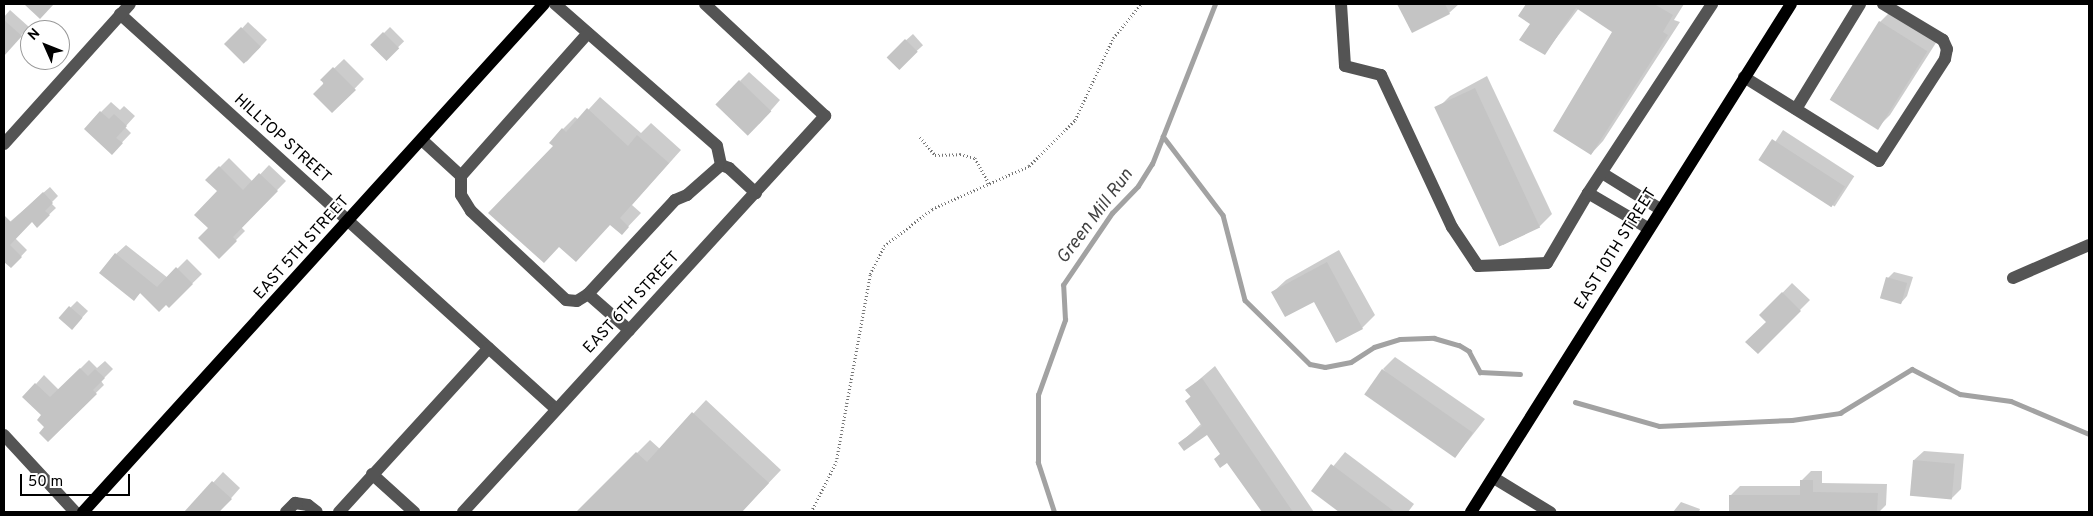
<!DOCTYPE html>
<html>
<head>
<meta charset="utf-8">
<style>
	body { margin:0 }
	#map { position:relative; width:2093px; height:516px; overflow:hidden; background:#fff; font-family:Overpass,sans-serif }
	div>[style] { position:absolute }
	.shadow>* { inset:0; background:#0003; transform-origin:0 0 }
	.stream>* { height:4.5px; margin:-2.25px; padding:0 2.25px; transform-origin:2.25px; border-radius:2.25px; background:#a2a2a2 }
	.building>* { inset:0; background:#c4c4c4; transform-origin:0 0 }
	.path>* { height:2.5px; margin-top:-1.25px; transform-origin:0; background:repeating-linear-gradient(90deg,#767676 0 1px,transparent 0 3.5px) }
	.minor>* { height:12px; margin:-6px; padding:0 6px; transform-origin:6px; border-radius:6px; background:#545454 }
	.major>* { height:12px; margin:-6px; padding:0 6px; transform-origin:6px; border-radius:6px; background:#000 }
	span { translate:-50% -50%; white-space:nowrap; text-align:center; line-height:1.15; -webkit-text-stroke:4px #fff; paint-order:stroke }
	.street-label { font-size:16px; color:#000 }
	.water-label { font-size:18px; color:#434343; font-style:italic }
	.frame { position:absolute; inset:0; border:5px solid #000; pointer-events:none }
	.north { position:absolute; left:20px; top:20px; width:50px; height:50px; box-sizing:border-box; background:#fff; border:1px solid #999; border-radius:50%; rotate:314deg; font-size:14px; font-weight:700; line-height:20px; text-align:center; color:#000 }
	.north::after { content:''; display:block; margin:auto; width:18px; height:22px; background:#000; clip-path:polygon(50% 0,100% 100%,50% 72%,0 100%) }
	.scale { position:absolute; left:20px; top:474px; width:110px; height:22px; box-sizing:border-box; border:2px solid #000; border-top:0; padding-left:6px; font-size:15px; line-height:18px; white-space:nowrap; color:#000; -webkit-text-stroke:4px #fff; paint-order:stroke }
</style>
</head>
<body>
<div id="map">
	<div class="shadow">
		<div style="clip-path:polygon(1398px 4px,1459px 4px,1449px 13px,1412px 32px)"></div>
		<div style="clip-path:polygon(1527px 4px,1684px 4px,1674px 20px,1680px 22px,1603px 141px,1591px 154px,1614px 32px,1579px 8px,1545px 53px,1531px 24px,1519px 15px)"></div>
		<div style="clip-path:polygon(1893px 9px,1939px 38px,1890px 115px,1877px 128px,1831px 98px,1880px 22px)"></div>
		<div style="clip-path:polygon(10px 10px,29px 27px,4px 53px,4px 17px)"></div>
		<div style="left:248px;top:22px;width:26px;height:30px;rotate:43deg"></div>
		<div style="left:390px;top:27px;width:20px;height:25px;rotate:45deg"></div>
		<div style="left:913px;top:34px;width:15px;height:34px;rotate:48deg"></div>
		<div style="clip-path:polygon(344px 59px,364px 79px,332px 112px,322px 80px)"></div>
		<div style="clip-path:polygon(749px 72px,780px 100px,759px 124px,740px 81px)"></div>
		<div style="clip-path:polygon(1487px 76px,1552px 214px,1539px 227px,1503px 245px,1437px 109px,1450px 96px)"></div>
		<div style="clip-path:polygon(600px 97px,641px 133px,651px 123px,681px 150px,632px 205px,641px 213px,622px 233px,555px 146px,563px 129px,575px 117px,579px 120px)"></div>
		<div style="clip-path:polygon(111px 102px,120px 110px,124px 106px,135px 116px,125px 127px,131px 133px,112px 153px,101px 112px)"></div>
		<div style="left:1783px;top:130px;width:85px;height:36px;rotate:33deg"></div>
		<div style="clip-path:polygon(229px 158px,253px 182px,269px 165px,286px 181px,241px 227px,245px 231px,219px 257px,209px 228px,219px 191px,207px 180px)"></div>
		<div style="clip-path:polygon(50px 187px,58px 196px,51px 203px,56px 208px,37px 226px,32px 221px,15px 238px,27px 250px,11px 267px,4px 260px,4px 227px)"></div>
		<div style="clip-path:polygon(126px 245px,168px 278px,187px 259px,202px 274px,169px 306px,141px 292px,134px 299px,116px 254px)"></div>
		<div style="clip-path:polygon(1339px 250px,1375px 315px,1362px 328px,1314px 300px,1273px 292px,1286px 280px)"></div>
		<div style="clip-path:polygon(1894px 272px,1913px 277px,1907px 296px,1901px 303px,1888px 278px)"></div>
		<div style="clip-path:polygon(1792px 283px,1810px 300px,1758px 352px,1767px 322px,1761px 315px)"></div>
		<div style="clip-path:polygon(77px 301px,88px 311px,78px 322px,60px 318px)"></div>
		<div style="clip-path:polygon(1395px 357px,1485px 419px,1456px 456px,1383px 369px)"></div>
		<div style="clip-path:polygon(89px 360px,97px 368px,105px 361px,113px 369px,101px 381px,104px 385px,48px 440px,36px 384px,44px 375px,59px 390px)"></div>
		<div style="clip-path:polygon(1215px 366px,1314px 512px,1263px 512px,1208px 434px,1180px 443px,1201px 424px,1186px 401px,1191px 396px,1187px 390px)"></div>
		<div style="clip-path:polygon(706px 400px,781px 470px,741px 512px,578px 512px,650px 440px,660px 449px)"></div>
		<div style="clip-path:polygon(1924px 451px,1964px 454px,1961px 489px,1951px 499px,1914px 460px)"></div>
		<div style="clip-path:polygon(1345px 452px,1414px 504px,1408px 512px,1341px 512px,1313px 491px)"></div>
		<div style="clip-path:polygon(1811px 471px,1822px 471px,1822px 483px,1887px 484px,1886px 505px,1879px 512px,1730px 512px,1730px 496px,1740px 486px,1801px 486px,1801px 481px)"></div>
		<div style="clip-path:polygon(223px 472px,240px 488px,219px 512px,186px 512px)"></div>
		<div style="clip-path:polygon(1681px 502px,1700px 509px,1699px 512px,1673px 512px)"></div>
	</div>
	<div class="stream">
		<div style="left:1163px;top:136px;width:99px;rotate:52.8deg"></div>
		<div style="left:1223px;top:215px;width:88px;rotate:75.5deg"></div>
		<div style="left:1245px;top:300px;width:91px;rotate:44.6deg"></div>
		<div style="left:1310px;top:364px;width:15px;rotate:11deg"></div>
		<div style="left:1325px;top:367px;width:26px;rotate:-11deg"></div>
		<div style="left:1351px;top:362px;width:27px;rotate:-33deg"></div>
		<div style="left:1374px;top:347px;width:27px;rotate:-17deg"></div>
		<div style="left:1400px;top:339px;width:34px;rotate:-2deg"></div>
		<div style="left:1434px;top:338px;width:26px;rotate:16deg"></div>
		<div style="left:1459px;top:345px;width:12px;rotate:31deg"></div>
		<div style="left:1469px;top:351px;width:24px;rotate:62deg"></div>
		<div style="left:1480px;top:372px;width:40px;rotate:2.9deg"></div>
		<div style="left:1575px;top:402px;width:87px;rotate:15.9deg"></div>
		<div style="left:1659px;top:426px;width:133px;rotate:-2.6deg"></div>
		<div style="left:1792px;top:420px;width:49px;rotate:-8.3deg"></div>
		<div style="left:1840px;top:413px;width:84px;rotate:-31.4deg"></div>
		<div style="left:1912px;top:369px;width:54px;rotate:27.5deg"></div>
		<div style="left:1960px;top:394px;width:51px;rotate:7.8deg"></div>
		<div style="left:2011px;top:401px;width:85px;rotate:22.9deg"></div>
		<div style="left:1054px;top:512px;width:52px;rotate:-108.1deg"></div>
		<div style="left:1038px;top:463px;width:68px;rotate:-90deg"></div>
		<div style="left:1038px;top:395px;width:80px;rotate:-70.2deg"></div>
		<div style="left:1065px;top:320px;width:35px;rotate:-93deg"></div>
		<div style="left:1063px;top:285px;width:87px;rotate:-55.8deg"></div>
		<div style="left:1112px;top:213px;width:37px;rotate:-46deg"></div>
		<div style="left:1138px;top:186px;width:26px;rotate:-58deg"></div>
		<div style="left:1152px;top:164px;width:172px;rotate:-68.5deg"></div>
	</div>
	<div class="building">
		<div style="clip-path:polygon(24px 4px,54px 4px,40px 19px)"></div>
		<div style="clip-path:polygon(1397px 4px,1445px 4px,1450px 14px,1412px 33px)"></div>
		<div style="clip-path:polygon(1526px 4px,1654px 4px,1673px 15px,1663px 32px,1668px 35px,1591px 155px,1553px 131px,1612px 32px,1576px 8px,1545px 55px,1519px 40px,1530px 24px,1518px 16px)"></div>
		<div style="clip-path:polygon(4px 20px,22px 36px,4px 56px)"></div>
		<div style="left:1879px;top:21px;width:57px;height:93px;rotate:32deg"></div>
		<div style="left:241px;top:27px;width:28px;height:24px;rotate:45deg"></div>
		<div style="left:383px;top:32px;width:23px;height:18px;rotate:45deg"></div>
		<div style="left:905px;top:39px;width:18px;height:26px;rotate:45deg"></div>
		<div style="clip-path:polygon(333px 67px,356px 90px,332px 113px,313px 94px,324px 83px,320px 80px)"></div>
		<div style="left:739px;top:80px;width:45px;height:34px;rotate:44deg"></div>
		<div style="left:1475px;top:88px;width:154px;height:45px;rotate:65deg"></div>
		<div style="clip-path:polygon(587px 108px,628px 146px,637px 135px,669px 163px,620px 218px,629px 227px,622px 235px,610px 225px,576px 262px,559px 247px,544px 263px,488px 213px,553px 146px,549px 143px,562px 128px,566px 132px)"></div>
		<div style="clip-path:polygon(100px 111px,109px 119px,114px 114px,127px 126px,116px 138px,123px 143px,112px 155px,84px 129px)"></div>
		<div style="left:1772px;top:139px;width:87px;height:25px;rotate:33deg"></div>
		<div style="clip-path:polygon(219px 166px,243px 190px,259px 173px,278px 191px,233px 237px,237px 241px,219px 259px,198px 238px,208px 228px,194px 215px,217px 191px,205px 180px)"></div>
		<div style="clip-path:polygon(43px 192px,53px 203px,45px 211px,50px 215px,37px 228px,32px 222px,10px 245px,22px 257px,11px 268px,4px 262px,4px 215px,11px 222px)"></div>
		<div style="clip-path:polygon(115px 253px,157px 287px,176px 267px,193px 284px,169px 308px,166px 305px,159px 312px,140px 293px,134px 301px,99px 273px)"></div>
		<div style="clip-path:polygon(1327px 262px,1363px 329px,1336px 343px,1314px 302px,1285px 317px,1271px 292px)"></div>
		<div style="left:1886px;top:277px;width:22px;height:22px;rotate:16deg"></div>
		<div style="clip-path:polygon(1782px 292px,1801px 311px,1758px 354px,1745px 342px,1766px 322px,1759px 315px)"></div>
		<div style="left:69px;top:306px;width:18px;height:16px;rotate:41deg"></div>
		<div style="clip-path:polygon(80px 368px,88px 376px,95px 369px,105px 378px,93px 390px,97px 394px,48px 442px,39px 433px,44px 427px,37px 420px,41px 415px,22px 397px,35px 383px,50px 397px)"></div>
		<div style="left:1382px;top:369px;width:111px;height:31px;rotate:35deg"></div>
		<div style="clip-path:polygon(1202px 378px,1293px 512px,1262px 512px,1227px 463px,1220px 468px,1214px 459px,1220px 454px,1207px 435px,1184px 451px,1178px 443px,1202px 426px,1185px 401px,1191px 397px,1185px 390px)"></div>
		<div style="clip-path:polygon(692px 412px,769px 483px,742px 512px,576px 512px,636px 452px,647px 462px)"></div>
		<div style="left:1913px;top:460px;width:42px;height:36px;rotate:5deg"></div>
		<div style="clip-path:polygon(1331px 464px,1395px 512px,1339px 512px,1311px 491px)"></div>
		<div style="clip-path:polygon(1800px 480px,1813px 480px,1813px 492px,1878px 493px,1877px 512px,1729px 512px,1729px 495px,1800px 495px)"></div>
		<div style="clip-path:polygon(212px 481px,232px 499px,219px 512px,184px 512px)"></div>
	</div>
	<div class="path">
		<div style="left:920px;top:137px;width:23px;rotate:50deg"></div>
		<div style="left:935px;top:155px;width:25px;rotate:-2deg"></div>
		<div style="left:960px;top:154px;width:16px;rotate:15deg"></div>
		<div style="left:975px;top:158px;width:29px;rotate:61deg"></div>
		<div style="left:811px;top:512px;width:56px;rotate:-63.4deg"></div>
		<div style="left:836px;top:462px;width:191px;rotate:-79.7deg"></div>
		<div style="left:870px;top:274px;width:31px;rotate:-63deg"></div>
		<div style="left:884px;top:246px;width:61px;rotate:-37.6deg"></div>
		<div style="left:932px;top:209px;width:106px;rotate:-23.9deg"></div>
		<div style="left:1029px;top:166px;width:65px;rotate:-45deg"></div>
		<div style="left:1075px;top:120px;width:90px;rotate:-65.1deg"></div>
		<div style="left:1113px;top:38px;width:44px;rotate:-50.5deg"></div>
	</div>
	<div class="minor">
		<div style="left:555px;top:4px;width:215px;rotate:41.2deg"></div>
		<div style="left:717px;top:146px;width:19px;rotate:78deg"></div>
		<div style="left:1341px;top:4px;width:62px;rotate:86.3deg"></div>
		<div style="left:1345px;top:66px;width:37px;rotate:14deg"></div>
		<div style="left:1381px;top:75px;width:168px;rotate:65deg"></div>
		<div style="left:1452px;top:227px;width:47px;rotate:56.3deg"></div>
		<div style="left:1478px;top:266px;width:69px;rotate:-2.5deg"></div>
		<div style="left:1547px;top:263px;width:81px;rotate:-59.6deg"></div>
		<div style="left:1588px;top:193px;width:69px;rotate:30.3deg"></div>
		<div style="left:120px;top:14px;width:588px;rotate:42.18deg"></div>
		<div style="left:1744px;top:77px;width:159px;rotate:31.9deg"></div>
		<div style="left:1879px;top:161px;width:121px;rotate:-57.1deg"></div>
		<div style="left:1945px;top:59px;width:10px;rotate:-79deg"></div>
		<div style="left:1947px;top:49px;width:10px;rotate:-114deg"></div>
		<div style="left:1943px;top:40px;width:70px;rotate:-149deg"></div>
		<div style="left:1796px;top:109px;width:123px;rotate:-58.6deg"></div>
		<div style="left:422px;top:140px;width:53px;rotate:42.7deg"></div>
		<div style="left:461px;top:176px;width:19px;rotate:90deg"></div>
		<div style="left:461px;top:195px;width:19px;rotate:58deg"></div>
		<div style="left:471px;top:211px;width:130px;rotate:43.1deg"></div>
		<div style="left:566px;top:300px;width:11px;rotate:5deg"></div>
		<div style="left:577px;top:301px;width:13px;rotate:-32deg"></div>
		<div style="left:588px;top:294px;width:55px;rotate:41.3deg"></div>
		<div style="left:4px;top:144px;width:188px;rotate:-48deg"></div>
		<div style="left:1602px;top:173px;width:68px;rotate:31.8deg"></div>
		<div style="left:461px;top:176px;width:191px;rotate:-48.4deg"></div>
		<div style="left:1588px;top:193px;width:226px;rotate:-56.7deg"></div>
		<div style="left:2013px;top:278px;width:83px;rotate:-23.5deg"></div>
		<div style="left:588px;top:294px;width:128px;rotate:-47.2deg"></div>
		<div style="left:675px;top:200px;width:13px;rotate:-23deg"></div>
		<div style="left:687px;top:195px;width:45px;rotate:-41.4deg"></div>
		<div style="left:721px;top:165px;width:9px;rotate:21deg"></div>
		<div style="left:729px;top:168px;width:37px;rotate:43deg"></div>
		<div style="left:4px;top:435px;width:105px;rotate:47.3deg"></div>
		<div style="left:372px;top:474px;width:57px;rotate:42.1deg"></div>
		<div style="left:1494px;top:478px;width:66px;rotate:31.3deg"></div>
		<div style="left:286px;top:512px;width:13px;rotate:-45deg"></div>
		<div style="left:295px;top:503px;width:13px;rotate:9deg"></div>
		<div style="left:308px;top:505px;width:11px;rotate:38deg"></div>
		<div style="left:339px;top:512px;width:222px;rotate:-47.6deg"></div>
		<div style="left:463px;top:512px;width:537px;rotate:-47.57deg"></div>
		<div style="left:825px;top:116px;width:164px;rotate:-137deg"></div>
	</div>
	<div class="major">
		<div style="left:83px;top:512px;width:686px;rotate:-47.78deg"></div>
		<div style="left:1471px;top:512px;width:600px;rotate:-57.79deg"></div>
	</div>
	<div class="street-label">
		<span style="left:282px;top:139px;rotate:42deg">HILLTOP STREET</span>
		<span style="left:302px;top:248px;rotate:-48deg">EAST 5TH STREET</span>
		<span style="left:1616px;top:249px;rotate:-58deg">EAST 10TH STREET</span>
		<span style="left:632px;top:303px;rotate:-47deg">EAST 6TH STREET</span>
	</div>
	<div class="water-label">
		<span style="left:1096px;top:217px;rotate:-53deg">Green Mill Run</span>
	</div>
	<div class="frame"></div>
	<div class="north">N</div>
	<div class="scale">50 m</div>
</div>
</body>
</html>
